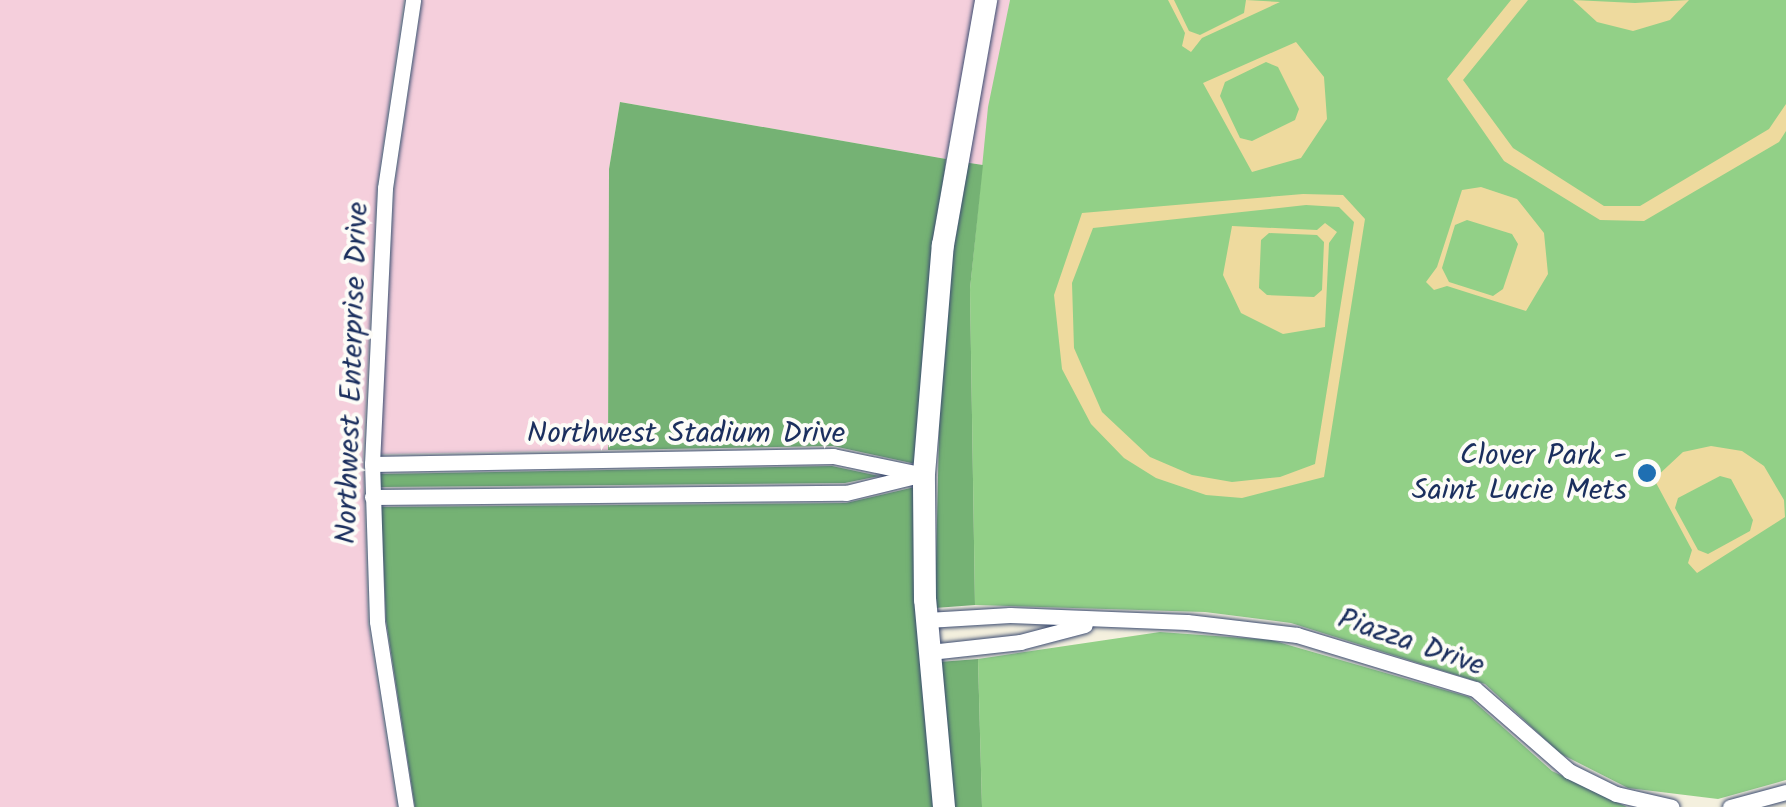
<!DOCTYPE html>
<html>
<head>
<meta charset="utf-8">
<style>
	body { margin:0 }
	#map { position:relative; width:1786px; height:807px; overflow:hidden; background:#f4f0de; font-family:Kalam,sans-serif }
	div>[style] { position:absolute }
	.built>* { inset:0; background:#f5cfdc }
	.green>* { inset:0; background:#92d087 }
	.forest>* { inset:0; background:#75b274 }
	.sand>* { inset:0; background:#eeda9e }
	.roads { filter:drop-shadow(0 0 2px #3c4c71) drop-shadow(0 0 2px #3c4c71) }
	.street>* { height:15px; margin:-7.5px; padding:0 7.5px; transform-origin:7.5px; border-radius:7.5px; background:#fff }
	.secondary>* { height:22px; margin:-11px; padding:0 11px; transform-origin:11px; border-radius:11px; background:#fff }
	.dots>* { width:28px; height:28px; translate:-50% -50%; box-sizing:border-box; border:5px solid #fdfcf7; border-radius:50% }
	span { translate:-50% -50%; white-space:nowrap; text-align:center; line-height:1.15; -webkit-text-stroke:8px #fdfcf7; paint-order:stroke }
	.street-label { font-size:30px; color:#1b2f5e }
	.poi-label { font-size:30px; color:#1b2f5e }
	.right { translate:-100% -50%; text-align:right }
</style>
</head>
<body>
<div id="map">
	<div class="built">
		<div style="clip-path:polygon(0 0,404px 0,377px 187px,363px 455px,368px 623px,397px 807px,0 807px)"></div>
		<div style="clip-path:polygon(422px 0,977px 0,946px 159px,620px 102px,609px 169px,608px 450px,380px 454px,394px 190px)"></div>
		<div style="clip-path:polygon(994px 0,1010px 0,983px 165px,963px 162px)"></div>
	</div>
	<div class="green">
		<div style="clip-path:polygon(1010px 0,1786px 0,1786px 780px,1718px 799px,1628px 788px,1561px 754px,1485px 684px,1291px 623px,1205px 612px,975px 605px,970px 289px,988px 107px)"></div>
		<div style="clip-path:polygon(1160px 632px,1271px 640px,1469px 697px,1552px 771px,1627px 807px,982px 807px,978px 659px)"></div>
	</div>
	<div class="forest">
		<div style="clip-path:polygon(620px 102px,946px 159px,916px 464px,833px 446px,608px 450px,609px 169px)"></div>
		<div style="clip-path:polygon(963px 162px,983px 165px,970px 289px,975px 605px,935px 608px,941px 345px)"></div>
		<div style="clip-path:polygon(832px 466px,879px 476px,845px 483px,380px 487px,380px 474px)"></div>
		<div style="clip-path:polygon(915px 487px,936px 807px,415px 807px,386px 620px,381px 507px,846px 503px)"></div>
		<div style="clip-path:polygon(978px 659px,982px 807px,953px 807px,939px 662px)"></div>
	</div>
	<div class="sand">
		<div style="clip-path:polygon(1168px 0,1174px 0,1189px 31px,1200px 35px,1244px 13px,1246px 0,1280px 2px,1202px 38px,1191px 52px,1182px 46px,1185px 33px)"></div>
		<div style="clip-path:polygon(1511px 0,1528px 0,1463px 80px,1513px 148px,1604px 206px,1640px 206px,1769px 129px,1786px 104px,1786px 131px,1779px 142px,1644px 221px,1600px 220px,1504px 161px,1447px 79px)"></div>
		<div style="clip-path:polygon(1573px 0,1635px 3px,1689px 0,1670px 20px,1633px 31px,1597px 22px)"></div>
		<div style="clip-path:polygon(evenodd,1296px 42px,1324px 77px,1327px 119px,1301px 158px,1252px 172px,1203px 83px,1296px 42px,1266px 62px,1278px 67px,1299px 109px,1295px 120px,1252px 141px,1240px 138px,1220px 96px,1225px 82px,1266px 62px)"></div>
		<div style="clip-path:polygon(evenodd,1481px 187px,1517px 199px,1544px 233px,1548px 274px,1526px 311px,1447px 286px,1434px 290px,1426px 282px,1437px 267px,1462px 190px,1481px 187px,1467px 220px,1512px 234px,1518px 244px,1503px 289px,1493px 296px,1449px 282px,1442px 268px,1455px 225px,1467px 220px)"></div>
		<div style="clip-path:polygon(evenodd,1303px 194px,1343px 195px,1365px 219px,1324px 477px,1242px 498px,1206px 495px,1156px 478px,1124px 458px,1091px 424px,1062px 369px,1054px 295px,1082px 213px,1303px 194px,1306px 205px,1339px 207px,1354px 222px,1315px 464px,1280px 477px,1232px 482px,1192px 475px,1150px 457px,1102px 412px,1074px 348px,1072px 283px,1093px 228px,1306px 205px)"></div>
		<div style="clip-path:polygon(evenodd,1325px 223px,1337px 232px,1329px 243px,1325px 327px,1283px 334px,1241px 313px,1223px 275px,1232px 226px,1317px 230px,1325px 223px,1269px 233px,1317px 235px,1324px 242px,1322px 290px,1314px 297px,1267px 295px,1259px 288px,1261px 240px,1269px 233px)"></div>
		<div style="clip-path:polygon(evenodd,1711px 446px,1742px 451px,1764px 466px,1784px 500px,1785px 517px,1697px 573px,1688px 563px,1692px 550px,1654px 479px,1683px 452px,1711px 446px,1720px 476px,1731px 479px,1753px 520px,1750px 531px,1708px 554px,1698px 550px,1675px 508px,1678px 498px,1720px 476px)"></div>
	</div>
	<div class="roads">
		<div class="street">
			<div style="left:372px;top:464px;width:461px;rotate:-1deg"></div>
			<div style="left:833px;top:456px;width:84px;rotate:11.7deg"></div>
			<div style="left:372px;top:497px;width:474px;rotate:-0.5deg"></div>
			<div style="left:846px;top:493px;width:80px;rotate:-13.7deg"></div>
			<div style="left:927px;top:620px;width:83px;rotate:-3.4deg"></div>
			<div style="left:1010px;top:615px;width:177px;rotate:2.3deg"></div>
			<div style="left:1187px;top:622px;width:111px;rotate:6.7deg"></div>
			<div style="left:1297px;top:635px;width:186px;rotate:16.9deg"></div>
			<div style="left:1475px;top:689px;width:125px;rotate:41.1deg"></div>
			<div style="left:1569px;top:771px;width:52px;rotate:26.1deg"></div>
			<div style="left:1616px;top:794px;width:57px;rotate:13.1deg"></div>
			<div style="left:930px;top:652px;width:91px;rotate:-6.3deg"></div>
			<div style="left:1020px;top:642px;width:67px;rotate:-14.7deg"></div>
			<div style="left:406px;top:807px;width:188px;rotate:-98.9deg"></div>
			<div style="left:377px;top:621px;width:157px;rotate:-91.8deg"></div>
			<div style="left:372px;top:464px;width:276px;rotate:-87.3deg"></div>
			<div style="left:385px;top:188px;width:190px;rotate:-81.5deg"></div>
			<div style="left:1730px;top:807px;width:58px;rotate:-15deg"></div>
		</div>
		<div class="secondary">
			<div style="left:944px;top:807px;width:208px;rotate:-95.2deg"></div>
			<div style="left:925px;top:600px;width:126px;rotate:-90.5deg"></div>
			<div style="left:924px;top:474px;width:230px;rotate:-85.3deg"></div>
			<div style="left:943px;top:245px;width:249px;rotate:-80deg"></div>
		</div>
	</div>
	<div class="dots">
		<div style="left:1647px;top:473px;background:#1f6fb2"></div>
	</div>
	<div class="street-label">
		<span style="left:353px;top:373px;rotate:-88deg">Northwest Enterprise Drive</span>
		<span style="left:686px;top:434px">Northwest Stadium Drive</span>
		<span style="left:1411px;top:643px;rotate:19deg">Piazza Drive</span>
	</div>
	<div class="poi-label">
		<span class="right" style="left:1627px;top:473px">Clover Park -<br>Saint Lucie Mets</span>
	</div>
</div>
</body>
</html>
